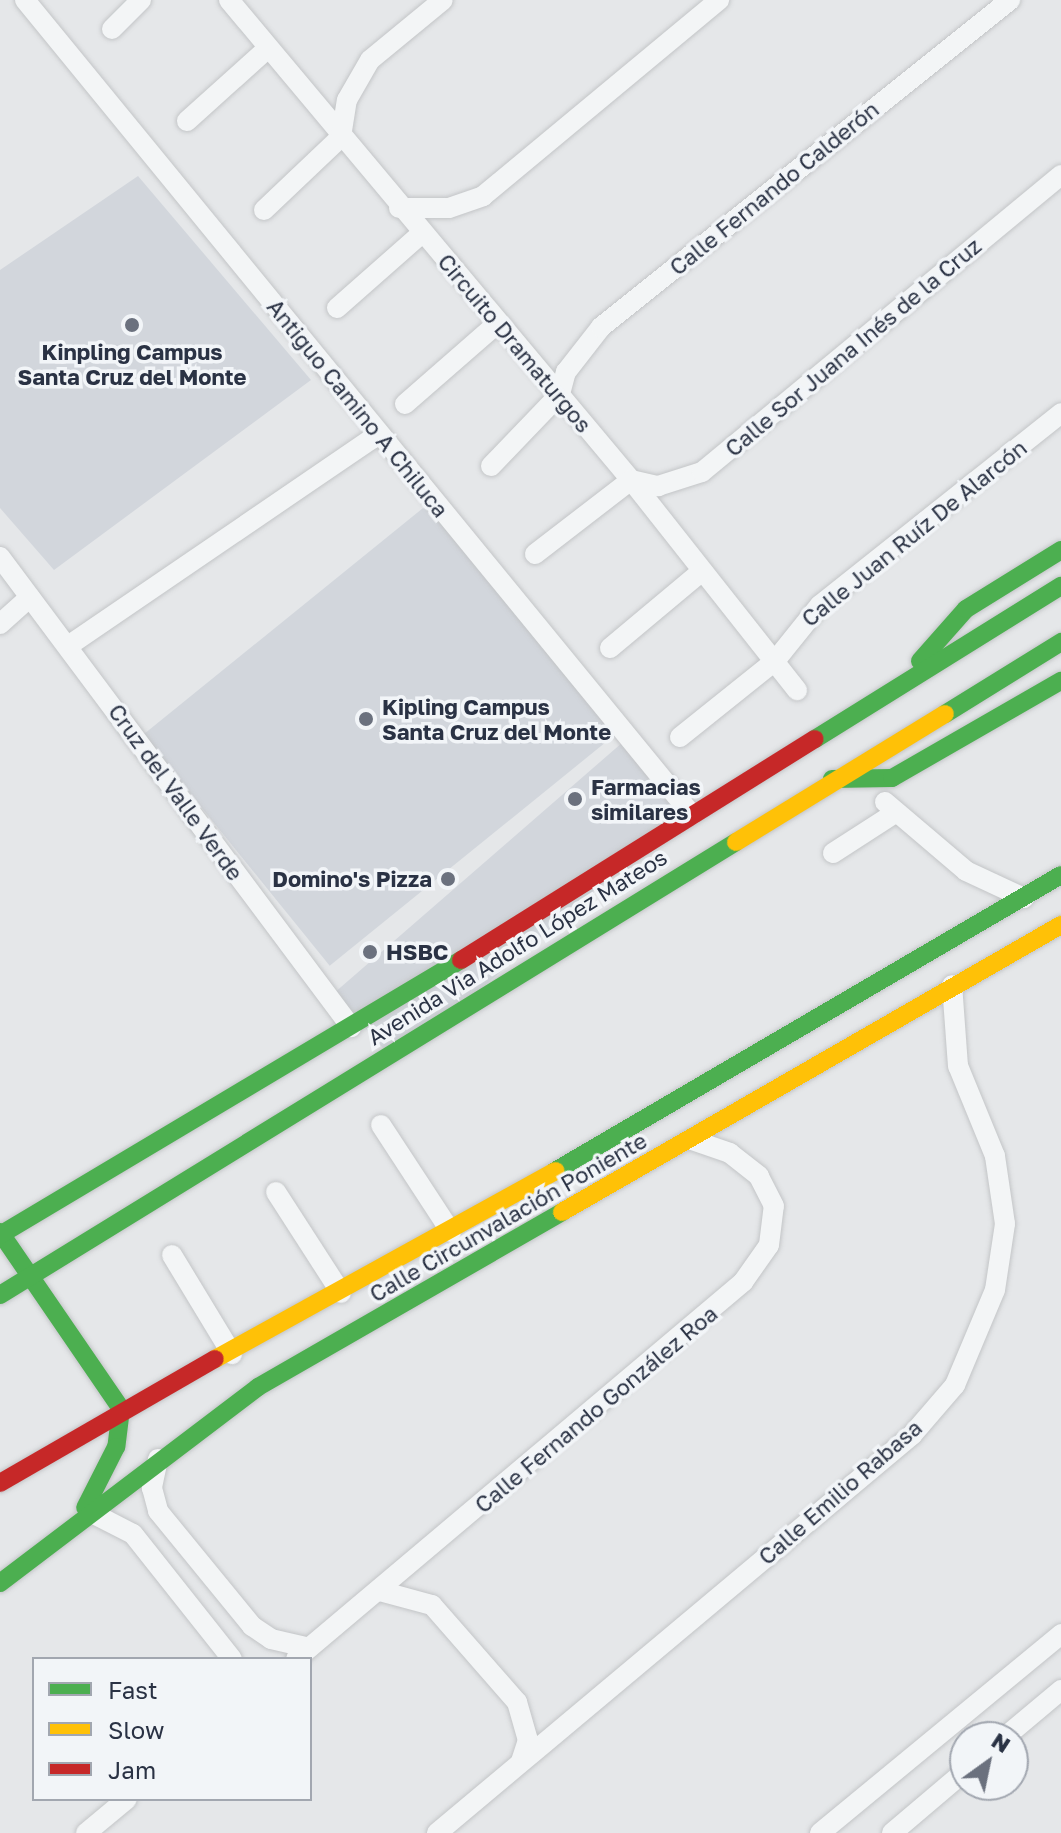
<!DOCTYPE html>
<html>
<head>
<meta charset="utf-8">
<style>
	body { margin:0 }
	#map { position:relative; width:1061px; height:1833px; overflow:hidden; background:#e5e7e9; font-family:"Golos Text",sans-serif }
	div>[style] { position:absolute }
	.built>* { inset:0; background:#d2d6dc; transform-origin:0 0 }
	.roads { filter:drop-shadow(0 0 2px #c3c5c7) drop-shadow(0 0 2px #c3c5c7) }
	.street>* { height:20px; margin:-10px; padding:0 10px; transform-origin:10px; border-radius:10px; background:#f3f5f6 }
	.fast>* { height:18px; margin:-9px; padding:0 9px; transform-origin:9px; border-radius:9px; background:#4caf50 }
	.slow>* { height:18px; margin:-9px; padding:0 9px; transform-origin:9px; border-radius:9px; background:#ffc107 }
	.jam>* { height:18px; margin:-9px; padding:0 9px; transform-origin:9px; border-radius:9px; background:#c62828 }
	.dots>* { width:22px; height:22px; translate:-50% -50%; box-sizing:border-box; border:4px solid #f2f5f8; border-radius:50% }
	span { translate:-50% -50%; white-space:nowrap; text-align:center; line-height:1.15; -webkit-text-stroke:7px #f2f5f8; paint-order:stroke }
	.street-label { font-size:22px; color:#2a3244 }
	.poi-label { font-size:22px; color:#2a3244; font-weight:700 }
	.left { translate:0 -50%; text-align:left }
	.right { translate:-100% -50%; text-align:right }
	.legend { position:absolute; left:32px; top:1657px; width:280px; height:144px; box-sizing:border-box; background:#f2f5f8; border:2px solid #a2a7b0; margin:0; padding:10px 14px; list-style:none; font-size:24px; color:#2a3244 }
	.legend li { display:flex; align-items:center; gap:16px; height:40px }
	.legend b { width:40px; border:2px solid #a2a7b0 }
	.north { position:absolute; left:949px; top:1721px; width:80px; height:80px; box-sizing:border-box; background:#f2f5f8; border:2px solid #a2a7b0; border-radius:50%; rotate:33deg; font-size:22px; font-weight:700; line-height:32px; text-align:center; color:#2a3244 }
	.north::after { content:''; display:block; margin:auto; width:28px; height:36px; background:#6b717e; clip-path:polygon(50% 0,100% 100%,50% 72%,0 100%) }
</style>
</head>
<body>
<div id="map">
	<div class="built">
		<div style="clip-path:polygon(138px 176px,311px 380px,54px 570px,0 508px,0 270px)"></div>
		<div style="left:428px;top:504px;width:297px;height:367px;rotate:51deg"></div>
		<div style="left:623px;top:742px;width:93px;height:382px;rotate:49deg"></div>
	</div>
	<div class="roads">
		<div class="street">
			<div style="left:25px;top:0;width:1053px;rotate:50.7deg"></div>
			<div style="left:229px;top:0;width:626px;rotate:50.05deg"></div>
			<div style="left:631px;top:480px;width:268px;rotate:51.7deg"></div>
			<div style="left:112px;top:29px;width:41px;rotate:-45deg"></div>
			<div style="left:187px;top:121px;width:109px;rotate:-42deg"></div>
			<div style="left:399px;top:208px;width:50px"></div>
			<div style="left:449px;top:208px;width:36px;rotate:-19deg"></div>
			<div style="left:483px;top:196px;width:307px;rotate:-39.7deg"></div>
			<div style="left:264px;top:210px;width:106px;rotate:-43.5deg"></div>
			<div style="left:341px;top:137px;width:37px;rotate:-81deg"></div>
			<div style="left:347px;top:100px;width:46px;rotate:-60.1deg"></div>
			<div style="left:370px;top:60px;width:94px;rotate:-39.4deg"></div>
			<div style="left:337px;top:308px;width:113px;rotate:-41.4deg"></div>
			<div style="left:405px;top:404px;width:123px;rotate:-41.1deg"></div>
			<div style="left:491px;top:466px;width:100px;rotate:-46.2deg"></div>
			<div style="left:560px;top:394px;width:23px;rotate:-75deg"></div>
			<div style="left:566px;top:372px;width:57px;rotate:-52.1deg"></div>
			<div style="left:601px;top:327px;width:524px;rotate:-38.64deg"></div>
			<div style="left:535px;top:554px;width:121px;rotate:-37.6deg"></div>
			<div style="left:631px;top:480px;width:28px;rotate:13deg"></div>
			<div style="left:658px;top:486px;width:46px;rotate:-17.7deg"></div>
			<div style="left:702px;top:472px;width:466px;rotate:-39.6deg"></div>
			<div style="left:0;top:557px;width:587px;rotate:53.25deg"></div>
			<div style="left:0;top:624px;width:40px;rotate:-42deg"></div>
			<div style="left:68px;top:646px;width:376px;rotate:-34.3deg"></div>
			<div style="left:610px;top:648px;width:120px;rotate:-39.9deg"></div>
			<div style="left:680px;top:737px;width:122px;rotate:-38.7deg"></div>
			<div style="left:775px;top:661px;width:72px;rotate:-51.2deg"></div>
			<div style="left:820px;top:605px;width:308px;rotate:-38.5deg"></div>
			<div style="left:885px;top:802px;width:106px;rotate:40.4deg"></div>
			<div style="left:966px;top:871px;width:64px;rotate:25deg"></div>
			<div style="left:833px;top:853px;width:74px;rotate:-32.8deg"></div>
			<div style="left:381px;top:1125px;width:128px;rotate:56.8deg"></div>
			<div style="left:276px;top:1192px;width:120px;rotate:57.2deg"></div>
			<div style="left:172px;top:1255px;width:116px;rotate:58.8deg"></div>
			<div style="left:158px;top:1459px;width:30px;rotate:102deg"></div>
			<div style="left:152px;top:1488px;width:24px;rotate:75deg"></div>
			<div style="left:158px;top:1511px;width:149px;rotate:50.7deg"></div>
			<div style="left:252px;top:1626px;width:23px;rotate:34deg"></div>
			<div style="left:271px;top:1639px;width:39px;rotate:13deg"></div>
			<div style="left:90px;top:1512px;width:48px;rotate:27.1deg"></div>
			<div style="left:133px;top:1534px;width:159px;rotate:51.6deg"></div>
			<div style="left:380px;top:1591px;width:54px;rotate:15.1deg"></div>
			<div style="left:432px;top:1605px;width:129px;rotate:48.8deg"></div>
			<div style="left:517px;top:1702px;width:40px;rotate:74deg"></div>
			<div style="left:528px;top:1740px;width:22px;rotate:108deg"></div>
			<div style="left:296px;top:1659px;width:585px;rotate:-40.14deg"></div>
			<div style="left:743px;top:1282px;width:45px;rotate:-54.9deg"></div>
			<div style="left:769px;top:1245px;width:39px;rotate:-83deg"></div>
			<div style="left:774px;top:1206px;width:34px;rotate:-117deg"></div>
			<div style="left:759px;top:1176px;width:37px;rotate:-142deg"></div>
			<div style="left:730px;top:1153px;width:40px;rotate:-161.1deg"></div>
			<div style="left:1005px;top:1737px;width:73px;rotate:-40deg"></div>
			<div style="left:86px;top:1833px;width:53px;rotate:-39.7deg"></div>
			<div style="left:437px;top:1833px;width:620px;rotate:-39.96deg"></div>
			<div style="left:912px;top:1435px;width:66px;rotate:-49.3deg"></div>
			<div style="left:955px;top:1385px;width:103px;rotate:-67.2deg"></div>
			<div style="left:995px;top:1290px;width:67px;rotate:-81.4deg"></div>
			<div style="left:1005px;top:1224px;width:69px;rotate:-98.4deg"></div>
			<div style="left:995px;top:1156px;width:97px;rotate:-112.3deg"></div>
			<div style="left:958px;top:1066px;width:81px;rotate:-94.2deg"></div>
			<div style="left:820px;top:1833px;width:313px;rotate:-39.5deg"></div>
			<div style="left:892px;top:1833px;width:96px;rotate:-40.3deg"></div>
		</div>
		<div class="fast">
			<div style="left:920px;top:661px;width:69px;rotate:-48.5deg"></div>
			<div style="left:966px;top:609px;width:112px;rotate:-31.8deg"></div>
			<div style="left:945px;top:714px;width:137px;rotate:-31.8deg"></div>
			<div style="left:815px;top:739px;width:290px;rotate:-31.9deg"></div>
			<div style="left:832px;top:779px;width:60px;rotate:-1deg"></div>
			<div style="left:892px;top:778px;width:195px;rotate:-29.9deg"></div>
			<div style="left:555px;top:1171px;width:586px;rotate:-30.33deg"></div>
			<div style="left:0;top:1232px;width:214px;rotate:55.6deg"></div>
			<div style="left:121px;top:1409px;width:38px;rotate:97deg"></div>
			<div style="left:116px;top:1447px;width:68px;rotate:116.9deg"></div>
			<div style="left:0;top:1235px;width:537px;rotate:-30.82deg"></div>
			<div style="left:0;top:1295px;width:864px;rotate:-31.61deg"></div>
			<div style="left:0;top:1583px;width:324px;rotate:-37.2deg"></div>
			<div style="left:258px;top:1387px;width:351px;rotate:-29.9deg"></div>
		</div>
		<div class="slow">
			<div style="left:736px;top:842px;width:245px;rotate:-31.5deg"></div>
			<div style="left:562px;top:1212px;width:576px;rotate:-29.91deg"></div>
			<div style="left:215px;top:1359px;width:389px;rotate:-28.9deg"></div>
		</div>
		<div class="jam">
			<div style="left:461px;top:960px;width:417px;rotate:-32deg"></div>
			<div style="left:0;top:1483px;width:248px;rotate:-30deg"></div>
		</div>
	</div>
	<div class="dots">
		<div style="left:132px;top:325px;background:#6b717e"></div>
		<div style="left:366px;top:719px;background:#6b717e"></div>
		<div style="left:575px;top:799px;background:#6b717e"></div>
		<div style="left:448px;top:879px;background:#6b717e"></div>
		<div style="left:370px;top:952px;background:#6b717e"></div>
	</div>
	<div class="street-label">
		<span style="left:774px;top:188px;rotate:-39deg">Calle Fernando Calderón</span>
		<span style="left:515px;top:343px;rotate:50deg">Circuito Dramaturgos</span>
		<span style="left:853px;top:347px;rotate:-40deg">Calle Sor Juana Inés de la Cruz</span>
		<span style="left:358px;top:408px;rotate:51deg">Antiguo Camino A Chiluca</span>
		<span style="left:914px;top:533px;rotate:-39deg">Calle Juan Ruíz De Alarcón</span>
		<span style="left:176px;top:792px;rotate:54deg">Cruz del Valle Verde</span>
		<span style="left:517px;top:947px;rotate:-32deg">Avenida Via Adolfo López Mateos</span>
		<span style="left:508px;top:1217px;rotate:-30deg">Calle Circunvalación Poniente</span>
		<span style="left:596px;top:1409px;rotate:-40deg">Calle Fernando González Roa</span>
		<span style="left:840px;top:1492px;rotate:-41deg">Calle Emilio Rabasa</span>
	</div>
	<div class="poi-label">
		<span style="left:132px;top:364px">Kinpling Campus<br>Santa Cruz del Monte</span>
		<span class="left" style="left:382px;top:719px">Kipling Campus<br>Santa Cruz del Monte</span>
		<span class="left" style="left:591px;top:799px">Farmacias<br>similares</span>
		<span class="right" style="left:432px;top:879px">Domino's Pizza</span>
		<span class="left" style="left:386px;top:952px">HSBC</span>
	</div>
	<ul class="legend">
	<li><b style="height:10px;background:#4caf50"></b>Fast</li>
	<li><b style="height:10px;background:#ffc107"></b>Slow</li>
	<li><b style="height:10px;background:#c62828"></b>Jam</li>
	</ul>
	<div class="north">N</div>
</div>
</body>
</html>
